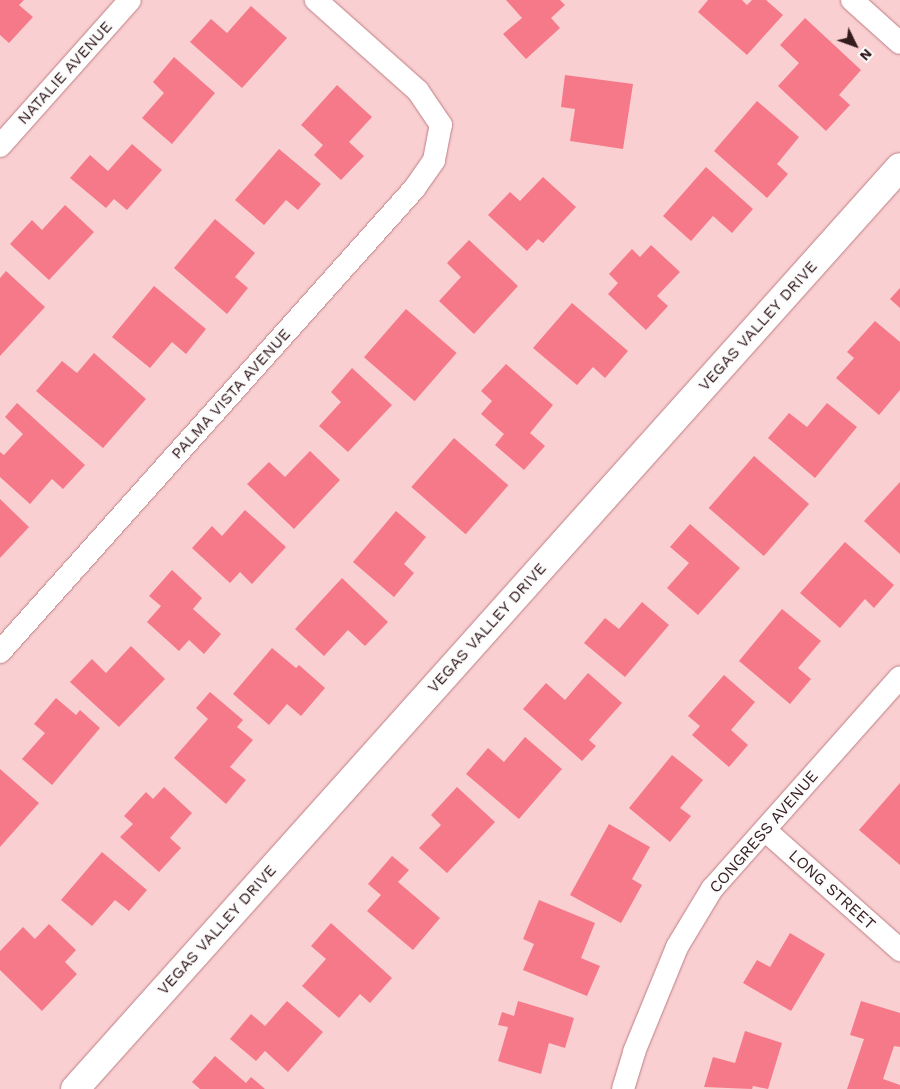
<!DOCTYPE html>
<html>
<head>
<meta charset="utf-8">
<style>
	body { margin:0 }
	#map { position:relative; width:900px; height:1089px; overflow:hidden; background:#f9cfd1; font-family:"Work Sans",sans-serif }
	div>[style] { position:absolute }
	.building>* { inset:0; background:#f67989; transform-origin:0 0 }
	.roads { filter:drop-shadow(0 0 1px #bd7e83) drop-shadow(0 0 1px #bd7e83) }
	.street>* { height:22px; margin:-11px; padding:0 11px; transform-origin:11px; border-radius:11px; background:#fff }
	.secondary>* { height:28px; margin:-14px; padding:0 14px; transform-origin:14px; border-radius:14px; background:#fff }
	span { translate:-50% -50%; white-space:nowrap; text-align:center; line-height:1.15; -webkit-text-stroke:4.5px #fcfcfc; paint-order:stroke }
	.street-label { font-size:16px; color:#341b1e }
	.north { position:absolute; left:830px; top:20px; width:50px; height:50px; -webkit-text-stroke:4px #fcfcfc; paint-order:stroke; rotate:132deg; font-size:14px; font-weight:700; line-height:20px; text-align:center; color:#341b1e }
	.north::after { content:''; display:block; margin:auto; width:18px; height:22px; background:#341b1e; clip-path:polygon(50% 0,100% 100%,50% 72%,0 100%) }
</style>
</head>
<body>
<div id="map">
	<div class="building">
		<div style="clip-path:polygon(0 0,24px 0,19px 5px,33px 17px,9px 43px,0 35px)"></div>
		<div style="clip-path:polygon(506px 0,560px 0,565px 5px,551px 18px,560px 28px,526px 59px,503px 34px,522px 18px)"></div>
		<div style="clip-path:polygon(708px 0,742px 0,747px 5px,752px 0,766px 0,783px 15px,747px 55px,698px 12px)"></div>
		<div style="clip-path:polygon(251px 6px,287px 38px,242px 88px,190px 42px,211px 19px,227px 33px)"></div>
		<div style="clip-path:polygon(805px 18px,861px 70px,839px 95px,850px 105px,826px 131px,778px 86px,799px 63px,780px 45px)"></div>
		<div style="clip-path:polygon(174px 57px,215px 93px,172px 144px,142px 118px,164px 93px,153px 82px)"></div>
		<div style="clip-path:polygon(565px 75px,633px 84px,623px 149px,570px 141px,575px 109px,561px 107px)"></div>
		<div style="clip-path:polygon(337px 85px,372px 117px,349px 142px,364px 156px,341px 180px,314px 155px,323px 145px,301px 125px)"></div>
		<div style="clip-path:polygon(757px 101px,799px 137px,777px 164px,788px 174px,767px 198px,714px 151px)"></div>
		<div style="clip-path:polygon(132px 144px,162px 170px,127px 210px,114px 199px,106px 208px,70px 178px,90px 155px,108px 171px)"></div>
		<div style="clip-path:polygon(279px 149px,321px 184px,298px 210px,286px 200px,264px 225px,235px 200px)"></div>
		<div style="clip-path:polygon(706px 167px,753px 209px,732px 233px,713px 216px,691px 241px,663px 216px)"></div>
		<div style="clip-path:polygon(543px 177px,576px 207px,543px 243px,538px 239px,527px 251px,488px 215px,510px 192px,520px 201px)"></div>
		<div style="clip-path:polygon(65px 205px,94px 232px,49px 280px,10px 244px,32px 220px,42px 230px)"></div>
		<div style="clip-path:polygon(215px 219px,255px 253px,235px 277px,248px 288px,227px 314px,174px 268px)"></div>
		<div style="clip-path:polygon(469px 240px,518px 286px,474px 334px,439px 301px,461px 277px,447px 263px)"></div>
		<div style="clip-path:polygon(651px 245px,680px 272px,657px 296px,668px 306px,646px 330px,608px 294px,618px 283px,609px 274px,632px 249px,640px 257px)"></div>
		<div style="clip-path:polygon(6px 271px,45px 307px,0 356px,0 278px)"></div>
		<div style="clip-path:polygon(154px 286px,206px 329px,186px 354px,172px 342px,150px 368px,112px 337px)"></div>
		<div style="clip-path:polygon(900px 288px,900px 308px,890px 299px)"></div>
		<div style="clip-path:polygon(572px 303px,628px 351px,605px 378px,593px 367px,577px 385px,533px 348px)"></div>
		<div style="left:406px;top:309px;width:67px;height:64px;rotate:41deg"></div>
		<div style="clip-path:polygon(875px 321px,900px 342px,900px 390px,879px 415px,836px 378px,854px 358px,847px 352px)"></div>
		<div style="clip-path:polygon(94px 353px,146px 399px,103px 448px,36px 391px,62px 361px,77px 373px)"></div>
		<div style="clip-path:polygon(506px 364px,553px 405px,530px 433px,545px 446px,524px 470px,495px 445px,504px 434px,481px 414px,492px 401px,481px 391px)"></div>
		<div style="clip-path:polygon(352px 368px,392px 405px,348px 452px,319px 426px,341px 402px,331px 392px)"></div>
		<div style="clip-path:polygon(17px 403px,85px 465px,63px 489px,52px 479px,30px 504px,0 477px,0 452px,4px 455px,23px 434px,5px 417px)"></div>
		<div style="clip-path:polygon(827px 403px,857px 427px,815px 478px,768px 438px,789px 413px,807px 427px)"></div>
		<div style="left:454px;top:438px;width:72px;height:65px;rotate:41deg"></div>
		<div style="clip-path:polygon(310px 451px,340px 480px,294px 529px,247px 484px,269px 462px,285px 477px)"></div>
		<div style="left:754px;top:456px;width:73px;height:69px;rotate:41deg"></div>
		<div style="clip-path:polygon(900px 482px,900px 554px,864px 521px)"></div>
		<div style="clip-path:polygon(0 499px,29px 527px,0 558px)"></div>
		<div style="clip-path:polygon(245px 510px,286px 547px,252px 584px,240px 572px,230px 583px,192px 548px,212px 526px,222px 536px)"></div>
		<div style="clip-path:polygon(396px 511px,426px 537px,404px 564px,414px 573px,394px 597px,353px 562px)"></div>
		<div style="clip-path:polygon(690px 524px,740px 568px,698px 615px,667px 588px,689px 563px,670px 547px)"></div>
		<div style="clip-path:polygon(845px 542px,894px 585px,874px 608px,865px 599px,840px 628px,800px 593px)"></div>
		<div style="clip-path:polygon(172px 570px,202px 598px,193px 609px,221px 634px,204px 654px,189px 640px,179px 651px,147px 622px,161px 606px,149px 596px)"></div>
		<div style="clip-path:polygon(342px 578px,388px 622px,365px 646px,348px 630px,324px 656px,295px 629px)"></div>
		<div style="clip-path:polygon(642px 602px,669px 625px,625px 677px,584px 643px,605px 618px,619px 629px)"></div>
		<div style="clip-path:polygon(782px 609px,821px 641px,798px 668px,811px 679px,790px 704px,739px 661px)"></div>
		<div style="clip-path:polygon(131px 646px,165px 679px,119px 727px,70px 682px,92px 659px,106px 673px)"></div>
		<div style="clip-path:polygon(272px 648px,296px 668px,299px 665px,325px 688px,301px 716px,287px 704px,269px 725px,233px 694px)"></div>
		<div style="clip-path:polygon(588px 673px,622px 703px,589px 740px,596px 746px,582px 761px,523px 709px,546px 683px,565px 700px)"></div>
		<div style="clip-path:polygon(724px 675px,755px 702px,731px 730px,748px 745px,729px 767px,692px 735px,700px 726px,688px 716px)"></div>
		<div style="clip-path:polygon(210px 692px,243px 720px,237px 727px,253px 740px,230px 767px,246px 780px,226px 804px,174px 758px,208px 719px,196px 708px)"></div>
		<div style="clip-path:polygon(56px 698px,76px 715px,80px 710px,100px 728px,52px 785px,22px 759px,45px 733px,34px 724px)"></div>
		<div style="clip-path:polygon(525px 737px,562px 769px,519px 819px,466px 774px,488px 748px,504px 762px)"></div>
		<div style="clip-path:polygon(672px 755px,703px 780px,680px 808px,691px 816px,670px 842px,629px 808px)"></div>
		<div style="clip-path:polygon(0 769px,39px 803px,0 847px)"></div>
		<div style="clip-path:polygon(900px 783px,900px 865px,859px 830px)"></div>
		<div style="clip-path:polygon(164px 787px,192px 813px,170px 838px,181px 848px,159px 872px,120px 837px,133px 824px,124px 816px,146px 792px,153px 799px)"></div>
		<div style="clip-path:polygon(457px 787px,495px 822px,447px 873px,419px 848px,441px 825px,431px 815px)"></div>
		<div style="clip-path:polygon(609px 824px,650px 847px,632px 879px,642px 885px,621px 923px,570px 895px)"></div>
		<div style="clip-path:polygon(102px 852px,147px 890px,129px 911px,115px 900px,92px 926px,61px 900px)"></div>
		<div style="clip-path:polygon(392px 856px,409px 870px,398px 882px,440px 918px,413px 950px,367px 911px,381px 895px,368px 884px)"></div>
		<div style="clip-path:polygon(539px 900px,595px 923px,581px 958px,600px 966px,587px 996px,523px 970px,534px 944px,523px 939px)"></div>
		<div style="clip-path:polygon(331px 923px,392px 978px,370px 1003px,360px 994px,339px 1018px,302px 986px,326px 959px,311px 946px)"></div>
		<div style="clip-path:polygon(49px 924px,76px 950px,65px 962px,77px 974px,42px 1011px,0 970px,0 951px,23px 927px,35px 939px)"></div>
		<div style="clip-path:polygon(790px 933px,825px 954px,791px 1011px,743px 983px,757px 960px,770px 967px)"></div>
		<div style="clip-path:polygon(287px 1001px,323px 1032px,288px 1072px,265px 1051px,256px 1061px,230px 1039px,251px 1014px,265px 1026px)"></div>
		<div style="clip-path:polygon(518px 1001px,574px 1018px,565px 1048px,549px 1043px,541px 1074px,498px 1061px,508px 1027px,498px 1025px,502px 1012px,514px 1016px)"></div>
		<div style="clip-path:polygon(861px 1001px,900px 1013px,900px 1047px,894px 1046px,883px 1079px,900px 1085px,900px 1089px,847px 1089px,864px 1039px,850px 1035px)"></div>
		<div style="clip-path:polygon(745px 1031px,782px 1043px,768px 1089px,753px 1086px,752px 1089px,704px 1087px,713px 1057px,735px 1063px)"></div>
		<div style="clip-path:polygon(215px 1056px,246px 1083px,251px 1077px,265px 1089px,200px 1089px,192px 1082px)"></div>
	</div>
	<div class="roads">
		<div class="street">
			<div style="left:852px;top:0;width:64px;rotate:41.9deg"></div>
			<div style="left:0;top:146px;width:195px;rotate:-48.3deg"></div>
			<div style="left:0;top:652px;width:621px;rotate:-48.2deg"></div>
			<div style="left:414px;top:189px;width:35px;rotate:-55deg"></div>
			<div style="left:434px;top:160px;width:36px;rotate:-79deg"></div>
			<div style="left:441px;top:125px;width:41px;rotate:-124.1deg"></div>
			<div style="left:418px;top:91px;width:137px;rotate:-138.3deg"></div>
			<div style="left:765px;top:830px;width:181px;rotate:41.6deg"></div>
			<div style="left:623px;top:1089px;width:39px;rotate:-73deg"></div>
			<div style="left:634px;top:1052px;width:113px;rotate:-67.7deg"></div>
			<div style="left:677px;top:947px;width:68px;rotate:-58.9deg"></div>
			<div style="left:712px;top:889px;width:283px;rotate:-48.4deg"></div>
		</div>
		<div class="secondary">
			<div style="left:75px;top:1089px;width:1237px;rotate:-48.18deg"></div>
		</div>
	</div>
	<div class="street-label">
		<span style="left:65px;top:73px;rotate:-48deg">NATALIE AVENUE</span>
		<span style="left:758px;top:326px;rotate:-48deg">VEGAS VALLEY DRIVE</span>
		<span style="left:231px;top:394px;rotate:-48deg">PALMA VISTA AVENUE</span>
		<span style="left:487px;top:628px;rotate:-48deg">VEGAS VALLEY DRIVE</span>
		<span style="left:764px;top:832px;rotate:-49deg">CONGRESS AVENUE</span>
		<span style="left:832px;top:890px;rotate:42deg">LONG STREET</span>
		<span style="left:217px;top:930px;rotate:-48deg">VEGAS VALLEY DRIVE</span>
	</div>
	<div class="north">N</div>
</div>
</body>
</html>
